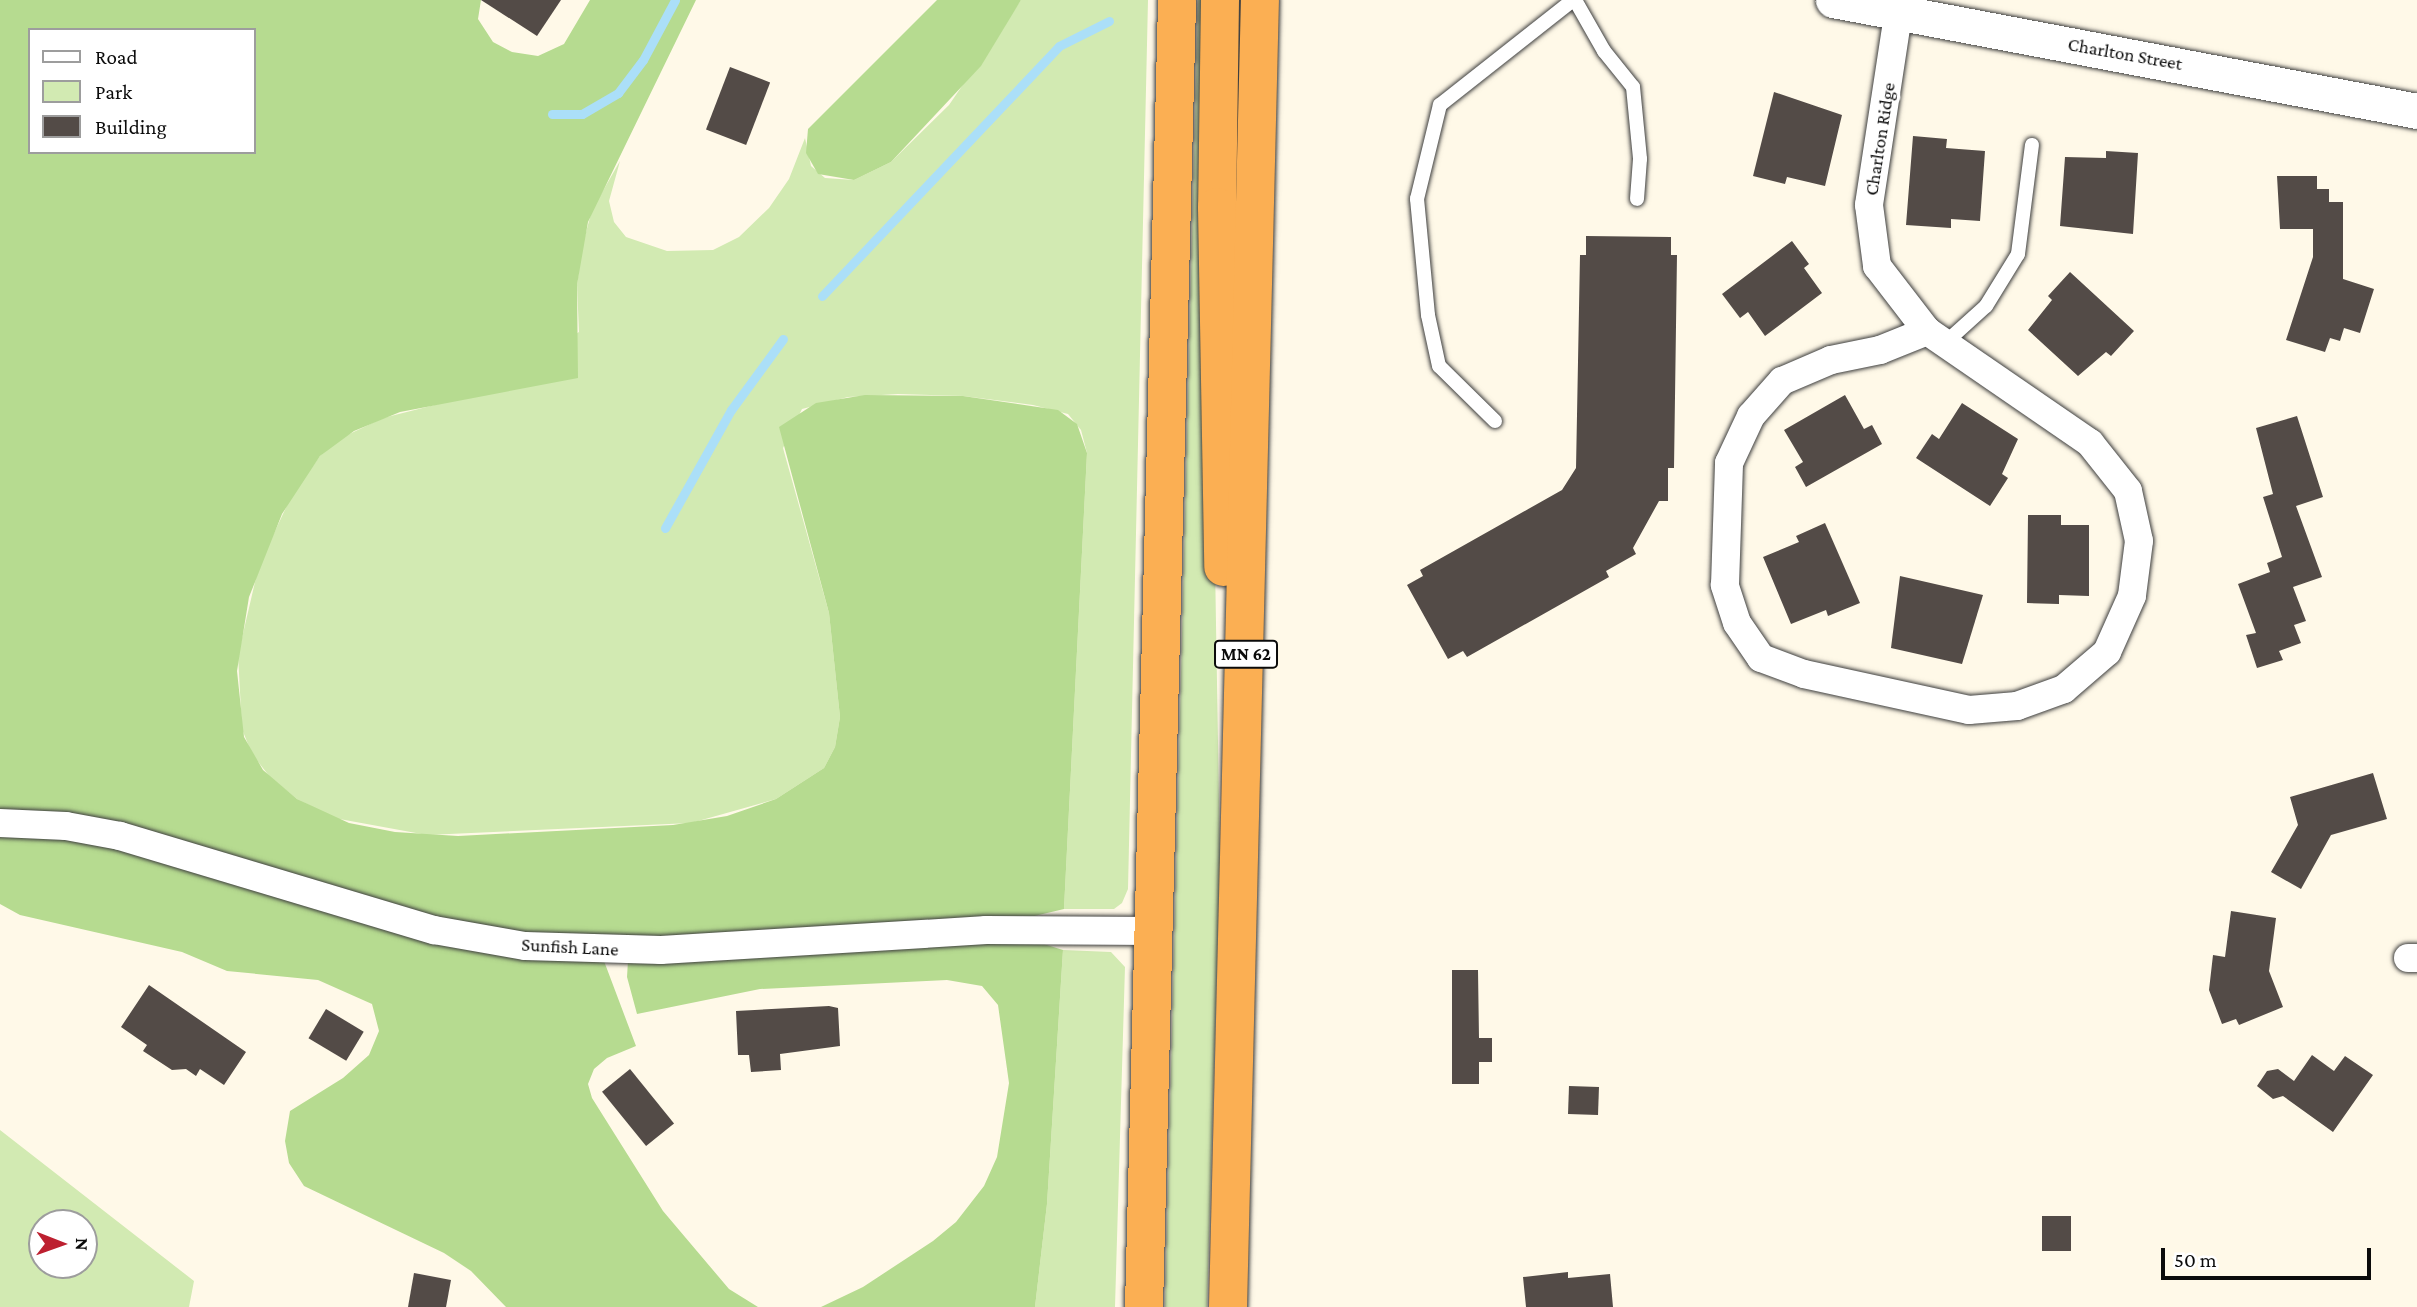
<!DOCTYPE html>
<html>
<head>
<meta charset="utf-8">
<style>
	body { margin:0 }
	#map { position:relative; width:2417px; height:1307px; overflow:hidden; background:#fff9e8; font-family:"Crimson Pro",serif }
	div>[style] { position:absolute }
	.green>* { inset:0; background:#d2eab2 }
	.forest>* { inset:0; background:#b6db90 }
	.stream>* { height:9px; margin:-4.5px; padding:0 4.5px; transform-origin:4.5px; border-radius:4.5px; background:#abdff8 }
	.building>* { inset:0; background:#534b47; transform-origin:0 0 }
	.roads { filter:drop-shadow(0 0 2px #3e3e3e) drop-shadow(0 0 2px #3e3e3e) }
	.service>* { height:14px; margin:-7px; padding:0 7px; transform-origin:7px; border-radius:7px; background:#fff }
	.minor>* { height:28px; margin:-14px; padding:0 14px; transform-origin:14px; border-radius:14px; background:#fff }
	.tertiary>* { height:35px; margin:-17.5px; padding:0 17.5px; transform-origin:17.5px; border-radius:17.5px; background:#fff }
	.trunk>* { height:38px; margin:-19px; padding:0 19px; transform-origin:19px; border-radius:19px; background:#fbaf53 }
	span { translate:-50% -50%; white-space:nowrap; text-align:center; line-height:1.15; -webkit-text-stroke:7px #fff; paint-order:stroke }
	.shield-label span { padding:2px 5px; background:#fff; border:2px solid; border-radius:5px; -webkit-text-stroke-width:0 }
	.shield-label { font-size:18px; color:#0b0b0b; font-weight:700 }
	.street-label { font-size:19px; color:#0b0b0b }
	.legend { position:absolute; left:28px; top:28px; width:228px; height:126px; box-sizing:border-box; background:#fff; border:2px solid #9d9d9d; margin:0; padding:9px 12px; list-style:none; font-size:21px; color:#0b0b0b }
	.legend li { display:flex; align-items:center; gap:14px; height:35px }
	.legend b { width:35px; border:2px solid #9d9d9d }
	.north { position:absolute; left:28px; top:1209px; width:70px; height:70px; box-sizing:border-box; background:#fff; border:2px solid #9d9d9d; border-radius:50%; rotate:91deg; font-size:19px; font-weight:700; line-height:28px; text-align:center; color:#0b0b0b }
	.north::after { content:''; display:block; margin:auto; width:24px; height:32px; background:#bd2030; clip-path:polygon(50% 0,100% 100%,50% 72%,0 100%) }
	.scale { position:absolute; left:2161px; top:1248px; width:210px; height:32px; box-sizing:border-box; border:4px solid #0b0b0b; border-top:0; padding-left:9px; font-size:21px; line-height:24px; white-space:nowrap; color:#0b0b0b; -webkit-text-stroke:5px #fff; paint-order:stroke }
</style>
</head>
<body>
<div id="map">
	<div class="green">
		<div style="clip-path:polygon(1021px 0,1148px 0,1128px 889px,1122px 903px,1114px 909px,1064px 909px,1087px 453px,1081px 430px,1068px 414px,1033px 405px,963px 396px,898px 394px,848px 397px,802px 409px,783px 448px,829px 613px,840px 717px,835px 747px,824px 768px,776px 799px,691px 823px,427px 835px,334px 818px,297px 799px,270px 777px,252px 754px,242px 729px,238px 655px,259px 565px,291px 497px,320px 456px,341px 438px,383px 418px,474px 395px,579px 332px,577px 285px,582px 247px,592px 210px,620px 161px,609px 201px,614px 222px,626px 237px,667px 251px,713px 250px,739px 237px,769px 208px,789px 179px,805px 138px,811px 166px,825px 178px,854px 180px,891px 162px,949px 105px)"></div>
		<div style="clip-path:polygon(1198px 0,1212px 0,1209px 207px,1220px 861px,1207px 1307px,1165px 1307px)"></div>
		<div style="clip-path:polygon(1063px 950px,1111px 952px,1125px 967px,1115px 1307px,1035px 1307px,1047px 1204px)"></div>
		<div style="clip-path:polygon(evenodd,0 1130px,194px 1281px,189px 1307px,0 1307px,0 1130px,42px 1223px,84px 1223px,84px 1265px,42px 1265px,42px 1223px)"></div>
	</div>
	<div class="forest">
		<div style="clip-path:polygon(evenodd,0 0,481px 0,478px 19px,493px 42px,512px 52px,538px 56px,564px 44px,590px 0,696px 0,588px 222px,577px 285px,578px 378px,400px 412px,354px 431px,320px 456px,282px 514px,249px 597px,237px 671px,244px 737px,263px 770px,297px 799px,349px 823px,395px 832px,458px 836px,673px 825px,727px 816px,776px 799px,824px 768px,835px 747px,840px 717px,829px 613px,779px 427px,816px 403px,865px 395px,963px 396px,1058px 410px,1077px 424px,1087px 453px,1064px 909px,1026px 918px,628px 941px,495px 931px,0 813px,0 0,30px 30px,254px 30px,254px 152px,30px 152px,30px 30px)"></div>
		<div style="clip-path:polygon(937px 0,1021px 0,981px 66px,891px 162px,854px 180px,818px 174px,806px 153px,808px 129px)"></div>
		<div style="clip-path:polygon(0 834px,94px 841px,604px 961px,636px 1046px,607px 1058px,594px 1069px,588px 1084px,592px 1098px,663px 1211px,729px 1289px,758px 1307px,506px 1307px,471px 1271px,444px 1253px,304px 1186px,289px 1163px,285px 1141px,290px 1111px,343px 1078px,369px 1055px,379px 1031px,372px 1004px,318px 980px,227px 971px,182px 952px,20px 915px,0 904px)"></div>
		<div style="clip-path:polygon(1031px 940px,1063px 950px,1047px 1204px,1035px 1307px,821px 1307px,863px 1287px,933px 1241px,956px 1222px,984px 1186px,997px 1157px,1009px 1083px,998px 1005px,982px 986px,947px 980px,760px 989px,637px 1014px,627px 977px,628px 961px)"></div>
	</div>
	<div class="stream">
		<div style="left:552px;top:114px;width:30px"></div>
		<div style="left:582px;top:114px;width:42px;rotate:-30.3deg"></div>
		<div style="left:618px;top:93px;width:41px;rotate:-52.9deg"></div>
		<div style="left:643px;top:60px;width:68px;rotate:-61.9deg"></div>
		<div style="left:822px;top:296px;width:344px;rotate:-46.5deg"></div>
		<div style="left:1059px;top:46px;width:56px;rotate:-26.6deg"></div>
		<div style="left:665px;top:528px;width:135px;rotate:-60.8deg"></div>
		<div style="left:731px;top:410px;width:88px;rotate:-53.8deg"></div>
	</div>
	<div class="building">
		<div style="clip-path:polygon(481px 0,561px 0,537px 36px)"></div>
		<div style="left:730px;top:67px;width:43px;height:67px;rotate:21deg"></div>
		<div style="clip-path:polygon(1774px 92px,1842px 115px,1825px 186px,1787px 177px,1785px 184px,1753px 176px)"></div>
		<div style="clip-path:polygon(1913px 136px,1947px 139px,1946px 148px,1985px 151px,1980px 221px,1951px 219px,1951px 228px,1906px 225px)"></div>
		<div style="clip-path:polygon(2106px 151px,2138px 153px,2133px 234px,2060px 226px,2065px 157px,2106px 158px)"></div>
		<div style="clip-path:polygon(2277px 176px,2317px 176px,2317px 189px,2329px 189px,2329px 202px,2343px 202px,2343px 279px,2374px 289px,2360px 333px,2344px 328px,2340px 341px,2330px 338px,2325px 352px,2286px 340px,2313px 257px,2313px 229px,2280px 229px)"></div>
		<div style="clip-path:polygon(1586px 236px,1671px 237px,1671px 255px,1677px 255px,1674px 468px,1668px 468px,1668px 501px,1659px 501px,1633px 548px,1636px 554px,1606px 571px,1609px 577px,1467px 657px,1463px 651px,1448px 659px,1407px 585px,1423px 576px,1420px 570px,1562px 490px,1576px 468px,1580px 255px,1586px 255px)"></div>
		<div style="clip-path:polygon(1792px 241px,1809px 264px,1804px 268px,1822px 293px,1765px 336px,1748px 312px,1740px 318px,1722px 294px)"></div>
		<div style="clip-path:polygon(2070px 272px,2134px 331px,2111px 356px,2106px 352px,2078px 376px,2028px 330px,2052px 300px,2048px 296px)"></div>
		<div style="clip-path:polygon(1845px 395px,1864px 429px,1872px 425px,1882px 444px,1806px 487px,1795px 467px,1803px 462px,1784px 430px)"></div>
		<div style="clip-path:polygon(1962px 403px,2018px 439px,2002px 474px,2008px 478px,1990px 506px,1916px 458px,1932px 434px,1939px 439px)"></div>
		<div style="clip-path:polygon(2297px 416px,2323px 497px,2296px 506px,2322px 577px,2293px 587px,2306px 621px,2294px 625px,2301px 643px,2279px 651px,2283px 660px,2257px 668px,2246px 635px,2256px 633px,2238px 584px,2270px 572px,2267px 563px,2282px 557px,2263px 497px,2273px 494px,2256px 428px)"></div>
		<div style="clip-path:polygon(2028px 515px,2061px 515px,2061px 525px,2089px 525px,2089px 596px,2059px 595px,2059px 604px,2027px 603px)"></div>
		<div style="clip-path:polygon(1825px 523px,1860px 603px,1828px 616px,1826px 610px,1791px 624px,1763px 557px,1799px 542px,1796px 536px)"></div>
		<div style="clip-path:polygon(1900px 576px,1983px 595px,1962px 664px,1891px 648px)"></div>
		<div style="clip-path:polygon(2373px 773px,2387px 819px,2331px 835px,2301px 889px,2271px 872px,2298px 825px,2290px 797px)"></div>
		<div style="clip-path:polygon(2231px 911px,2276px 918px,2269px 971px,2283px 1007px,2239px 1025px,2236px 1019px,2222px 1024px,2209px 990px,2213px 955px,2225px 957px)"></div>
		<div style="clip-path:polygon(1452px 970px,1478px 970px,1479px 1038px,1492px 1038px,1492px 1062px,1479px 1062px,1479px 1084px,1452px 1084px)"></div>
		<div style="clip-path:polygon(149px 985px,246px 1052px,224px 1085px,200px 1069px,196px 1076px,186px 1069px,172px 1070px,143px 1051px,147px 1045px,121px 1027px)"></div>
		<div style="clip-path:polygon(829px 1006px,838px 1008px,840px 1046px,780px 1054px,781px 1070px,751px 1072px,749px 1055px,738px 1055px,736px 1011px)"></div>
		<div style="left:326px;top:1009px;width:44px;height:34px;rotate:31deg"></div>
		<div style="clip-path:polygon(2312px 1055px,2334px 1071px,2345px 1056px,2373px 1075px,2333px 1132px,2283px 1096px,2273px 1099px,2257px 1086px,2267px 1071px,2278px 1069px,2294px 1081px)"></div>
		<div style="left:630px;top:1069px;width:70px;height:36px;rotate:51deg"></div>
		<div style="left:1569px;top:1086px;width:30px;height:28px;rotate:2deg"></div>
		<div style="left:2071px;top:1216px;width:35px;height:29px;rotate:90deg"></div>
		<div style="clip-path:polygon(1568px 1272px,1568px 1278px,1610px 1274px,1613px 1307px,1526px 1307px,1523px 1277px)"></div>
		<div style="clip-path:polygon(414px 1273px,451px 1280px,446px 1307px,408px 1307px)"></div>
	</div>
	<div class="roads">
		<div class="service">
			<div style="left:1575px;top:0;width:59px;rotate:60.4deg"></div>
			<div style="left:1604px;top:51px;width:46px;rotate:51.1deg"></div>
			<div style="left:1633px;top:87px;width:72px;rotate:84.4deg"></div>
			<div style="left:1640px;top:159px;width:40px;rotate:94.3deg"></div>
			<div style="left:1945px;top:343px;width:55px;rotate:-42.1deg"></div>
			<div style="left:1986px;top:306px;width:61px;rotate:-58.4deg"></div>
			<div style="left:2018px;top:254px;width:110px;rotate:-82.7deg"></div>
			<div style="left:1495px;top:421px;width:78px;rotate:-135.5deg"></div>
			<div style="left:1439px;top:366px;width:52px;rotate:-102.2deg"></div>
			<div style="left:1428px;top:315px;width:117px;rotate:-95.4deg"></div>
			<div style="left:1417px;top:199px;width:97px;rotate:-76.3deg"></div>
			<div style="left:1440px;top:105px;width:169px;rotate:-38.3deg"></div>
		</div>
		<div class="minor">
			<div style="left:1898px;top:15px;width:192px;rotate:98.7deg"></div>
			<div style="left:1869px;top:205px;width:62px;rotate:82.5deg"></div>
			<div style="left:1877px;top:266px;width:82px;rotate:52.4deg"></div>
			<div style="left:1927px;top:331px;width:198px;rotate:34.5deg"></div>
			<div style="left:2090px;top:443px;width:61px;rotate:51.6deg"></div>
			<div style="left:2128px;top:491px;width:51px;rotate:77.6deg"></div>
			<div style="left:2139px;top:541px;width:55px;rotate:97.3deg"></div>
			<div style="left:2132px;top:596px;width:61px;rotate:114.1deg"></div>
			<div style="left:2107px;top:652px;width:57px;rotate:139.3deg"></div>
			<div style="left:2064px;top:689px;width:50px;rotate:160.1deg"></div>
			<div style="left:2017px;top:706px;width:48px;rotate:175.2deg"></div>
			<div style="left:1969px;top:710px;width:169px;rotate:-167.7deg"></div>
			<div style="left:1804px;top:674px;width:46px;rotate:-159.6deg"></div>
			<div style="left:1761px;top:658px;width:42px;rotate:-124.4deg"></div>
			<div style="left:1737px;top:623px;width:40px;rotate:-108deg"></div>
			<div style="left:1725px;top:585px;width:122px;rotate:-88.1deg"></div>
			<div style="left:1729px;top:463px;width:52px;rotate:-64.9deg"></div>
			<div style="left:1751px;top:416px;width:47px;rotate:-48.5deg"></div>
			<div style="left:1782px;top:381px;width:53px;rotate:-23.2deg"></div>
			<div style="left:1831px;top:360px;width:50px;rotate:-11.5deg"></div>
			<div style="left:1880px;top:350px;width:51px;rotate:-22deg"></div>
			<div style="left:0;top:823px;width:66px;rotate:2.6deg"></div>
			<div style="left:66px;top:826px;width:55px;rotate:10.5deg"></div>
			<div style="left:120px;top:836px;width:328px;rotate:16.7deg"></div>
			<div style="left:434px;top:930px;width:92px;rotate:10deg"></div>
			<div style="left:525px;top:946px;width:136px;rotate:1.7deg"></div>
			<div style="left:661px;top:950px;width:326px;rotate:-3.5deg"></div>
			<div style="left:986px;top:930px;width:170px;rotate:0.3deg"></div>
			<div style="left:2408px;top:958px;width:9px"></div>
		</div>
		<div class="tertiary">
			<div style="left:1833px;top:0;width:594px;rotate:10.76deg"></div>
		</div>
		<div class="trunk">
			<div style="left:1220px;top:0;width:207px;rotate:90.8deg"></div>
			<div style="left:1217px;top:207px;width:360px;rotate:89deg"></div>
			<div style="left:1144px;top:1307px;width:1307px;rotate:-88.55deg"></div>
			<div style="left:1228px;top:1307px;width:1307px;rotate:-88.6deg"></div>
		</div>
	</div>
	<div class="shield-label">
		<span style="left:1246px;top:654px">MN 62</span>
	</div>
	<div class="street-label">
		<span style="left:2125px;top:54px;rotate:10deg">Charlton Street</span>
		<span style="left:1880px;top:139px;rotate:-81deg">Charlton Ridge</span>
		<span style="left:570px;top:947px;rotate:3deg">Sunfish Lane</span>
	</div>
	<ul class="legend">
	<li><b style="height:9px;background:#fff"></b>Road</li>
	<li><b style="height:19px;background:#d2eab2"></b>Park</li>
	<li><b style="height:19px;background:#534b47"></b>Building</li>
	</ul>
	<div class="north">N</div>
	<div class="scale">50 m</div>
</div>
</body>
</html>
